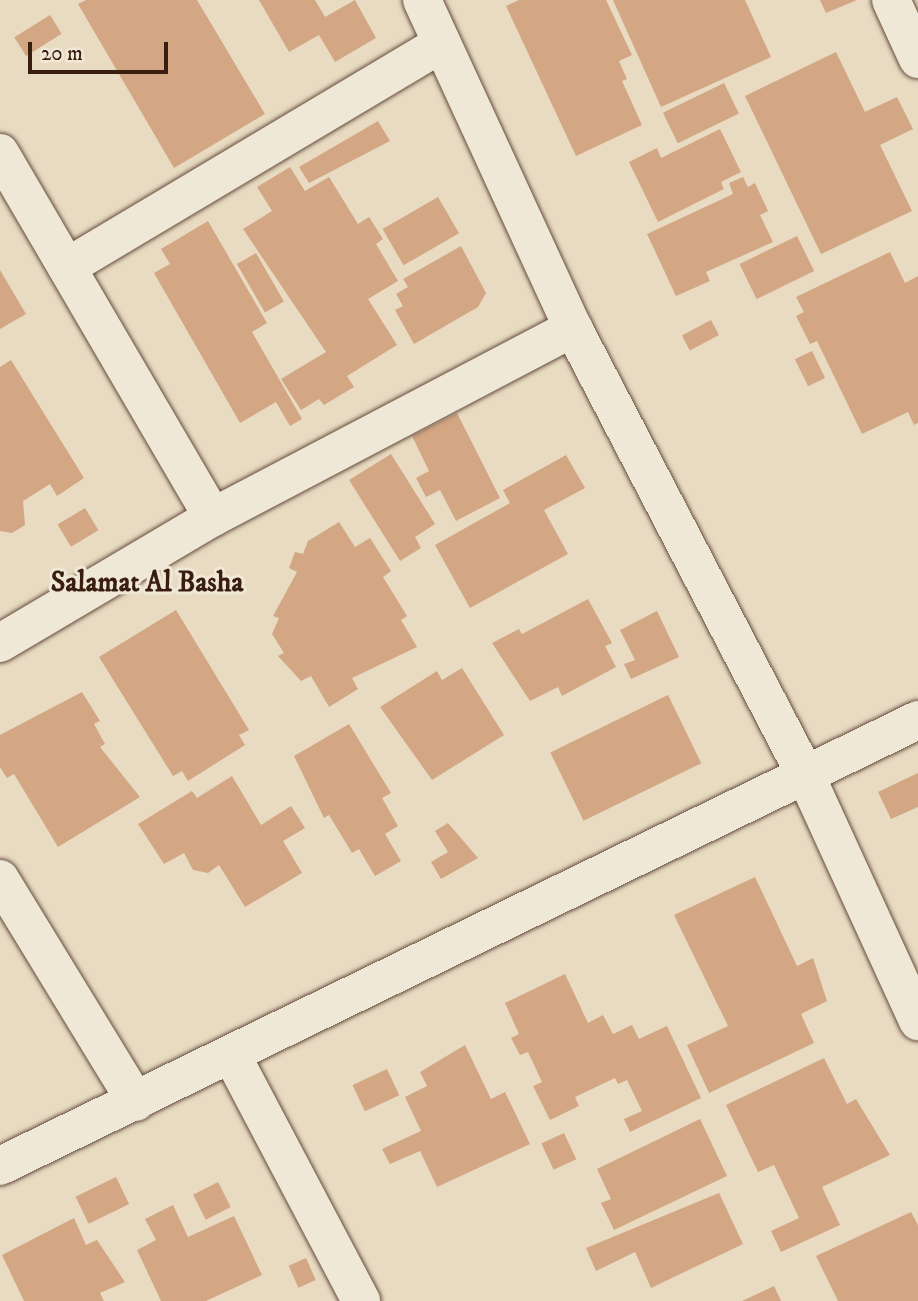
<!DOCTYPE html>
<html>
<head>
<meta charset="utf-8">
<style>
	body { margin:0 }
	#map { position:relative; width:918px; height:1301px; overflow:hidden; background:#e8dbc2; font-family:"IM FELL DW Pica",serif }
	div>[style] { position:absolute }
	.building>* { inset:0; background:#d3a684; transform-origin:0 0 }
	.roads { filter:drop-shadow(0 0 2px #654c3c) drop-shadow(0 0 2px #654c3c) }
	.street>* { height:38px; margin:-19px; padding:0 19px; transform-origin:19px; border-radius:19px; background:#f0e8d7 }
	span { translate:-50% -50%; white-space:nowrap; text-align:center; line-height:1.15; -webkit-text-stroke:6px #f0e8d7; paint-order:stroke }
	.neighbourhood-label { font-size:28px; color:#391d0f; font-weight:700 }
	.scale { position:absolute; left:28px; top:42px; width:140px; height:32px; box-sizing:border-box; border:4px solid #391d0f; border-top:0; padding-left:9px; font-size:21px; line-height:24px; white-space:nowrap; color:#391d0f; -webkit-text-stroke:5px #f0e8d7; paint-order:stroke }
</style>
</head>
<body>
<div id="map">
	<div class="building">
		<div style="clip-path:polygon(86px 0,197px 0,265px 114px,174px 168px,78px 4px)"></div>
		<div style="clip-path:polygon(259px 0,315px 0,325px 17px,355px 0,376px 38px,335px 62px,319px 35px,289px 52px)"></div>
		<div style="clip-path:polygon(519px 0,606px 0,632px 55px,619px 61px,627px 79px,622px 81px,642px 125px,576px 156px,506px 6px)"></div>
		<div style="clip-path:polygon(613px 0,745px 0,771px 57px,661px 107px)"></div>
		<div style="clip-path:polygon(820px 0,857px 0,826px 13px)"></div>
		<div style="left:50px;top:15px;width:22px;height:42px;rotate:58deg"></div>
		<div style="clip-path:polygon(836px 52px,865px 112px,897px 97px,913px 129px,880px 145px,912px 211px,821px 254px,745px 96px)"></div>
		<div style="left:724px;top:83px;width:34px;height:68px;rotate:64deg"></div>
		<div style="clip-path:polygon(378px 121px,390px 141px,309px 183px,299px 167px)"></div>
		<div style="clip-path:polygon(720px 129px,741px 172px,721px 182px,724px 189px,658px 222px,629px 162px,657px 148px,661px 158px)"></div>
		<div style="clip-path:polygon(290px 167px,305px 191px,329px 177px,358px 224px,369px 217px,383px 239px,376px 244px,398px 281px,368px 299px,397px 345px,347px 376px,354px 387px,324px 405px,319px 399px,301px 410px,281px 379px,326px 352px,243px 229px,272px 211px,257px 187px)"></div>
		<div style="clip-path:polygon(743px 177px,748px 187px,755px 183px,768px 211px,760px 215px,773px 242px,706px 272px,710px 281px,676px 296px,647px 234px,733px 194px,729px 183px)"></div>
		<div style="left:438px;top:197px;width:42px;height:64px;rotate:60deg"></div>
		<div style="clip-path:polygon(208px 221px,267px 323px,252px 332px,302px 419px,290px 426px,276px 402px,240px 423px,154px 273px,170px 264px,161px 249px)"></div>
		<div style="left:797px;top:236px;width:39px;height:64px;rotate:64deg"></div>
		<div style="clip-path:polygon(461px 246px,486px 293px,478px 307px,414px 344px,395px 310px,403px 306px,396px 294px,408px 287px,403px 279px)"></div>
		<div style="clip-path:polygon(890px 252px,905px 283px,918px 276px,918px 423px,914px 425px,908px 412px,862px 434px,817px 341px,810px 344px,796px 316px,804px 312px,796px 297px)"></div>
		<div style="left:256px;top:253px;width:56px;height:22px;rotate:60deg"></div>
		<div style="clip-path:polygon(0 270px,26px 314px,0 329px)"></div>
		<div style="left:711px;top:320px;width:17px;height:33px;rotate:62deg"></div>
		<div style="left:812px;top:351px;width:30px;height:19px;rotate:64deg"></div>
		<div style="clip-path:polygon(11px 360px,84px 478px,57px 496px,50px 484px,23px 501px,25px 525px,12px 533px,0 531px,0 367px)"></div>
		<div style="clip-path:polygon(457px 413px,500px 498px,456px 521px,440px 490px,426px 497px,416px 478px,429px 471px,412px 436px)"></div>
		<div style="clip-path:polygon(391px 454px,435px 524px,415px 537px,421px 548px,400px 561px,349px 480px)"></div>
		<div style="clip-path:polygon(566px 455px,585px 488px,544px 510px,568px 554px,470px 608px,435px 545px,510px 503px,503px 490px)"></div>
		<div style="left:85px;top:508px;width:26px;height:32px;rotate:59deg"></div>
		<div style="clip-path:polygon(339px 522px,355px 547px,370px 538px,391px 571px,383px 577px,407px 616px,401px 620px,417px 647px,352px 678px,358px 689px,329px 707px,311px 676px,301px 681px,278px 656px,284px 653px,272px 634px,279px 618px,273px 616px,297px 572px,289px 568px,295px 552px,303px 554px,308px 541px)"></div>
		<div style="clip-path:polygon(588px 599px,612px 643px,605px 646px,616px 667px,562px 696px,558px 687px,530px 701px,492px 643px,519px 629px,522px 634px)"></div>
		<div style="clip-path:polygon(176px 610px,249px 730px,239px 735px,245px 745px,188px 781px,182px 771px,173px 776px,99px 657px)"></div>
		<div style="clip-path:polygon(657px 611px,679px 657px,631px 679px,624px 664px,635px 660px,620px 630px)"></div>
		<div style="clip-path:polygon(462px 668px,504px 735px,432px 780px,380px 707px,437px 671px,442px 680px)"></div>
		<div style="clip-path:polygon(82px 692px,100px 721px,94px 724px,105px 744px,100px 747px,140px 797px,58px 847px,14px 774px,7px 778px,0 767px,0 735px)"></div>
		<div style="left:668px;top:695px;width:76px;height:131px;rotate:64deg"></div>
		<div style="clip-path:polygon(349px 724px,391px 793px,382px 798px,398px 826px,385px 834px,401px 861px,375px 876px,359px 849px,352px 853px,329px 815px,324px 818px,294px 756px)"></div>
		<div style="clip-path:polygon(918px 773px,918px 807px,891px 819px,878px 792px)"></div>
		<div style="clip-path:polygon(232px 776px,261px 825px,291px 806px,305px 828px,283px 841px,302px 873px,245px 907px,219px 865px,208px 873px,193px 870px,184px 853px,164px 864px,138px 824px,192px 791px,197px 798px)"></div>
		<div style="clip-path:polygon(448px 823px,478px 858px,441px 879px,431px 862px,448px 852px,435px 831px)"></div>
		<div style="clip-path:polygon(755px 877px,797px 966px,813px 958px,827px 1001px,801px 1014px,814px 1043px,709px 1093px,687px 1045px,728px 1026px,674px 915px)"></div>
		<div style="clip-path:polygon(565px 974px,588px 1023px,603px 1015px,613px 1034px,632px 1025px,639px 1039px,667px 1026px,701px 1098px,630px 1132px,624px 1119px,642px 1111px,627px 1080px,618px 1084px,615px 1078px,575px 1097px,579px 1106px,550px 1120px,533px 1086px,542px 1082px,528px 1052px,520px 1055px,511px 1038px,519px 1034px,505px 1003px)"></div>
		<div style="clip-path:polygon(465px 1045px,491px 1099px,505px 1092px,530px 1144px,437px 1187px,420px 1151px,390px 1164px,382px 1149px,421px 1131px,405px 1097px,427px 1086px,420px 1072px)"></div>
		<div style="clip-path:polygon(824px 1058px,847px 1104px,856px 1099px,890px 1155px,822px 1187px,840px 1225px,781px 1252px,771px 1231px,799px 1218px,774px 1165px,758px 1172px,726px 1105px)"></div>
		<div style="left:387px;top:1069px;width:29px;height:38px;rotate:65deg"></div>
		<div style="clip-path:polygon(700px 1119px,727px 1176px,614px 1230px,601px 1203px,611px 1199px,597px 1169px)"></div>
		<div style="left:564px;top:1133px;width:29px;height:25px;rotate:65deg"></div>
		<div style="left:116px;top:1177px;width:30px;height:45px;rotate:64deg"></div>
		<div style="left:218px;top:1182px;width:28px;height:28px;rotate:63deg"></div>
		<div style="clip-path:polygon(719px 1193px,743px 1244px,651px 1288px,635px 1252px,596px 1271px,586px 1248px)"></div>
		<div style="clip-path:polygon(173px 1205px,188px 1237px,234px 1216px,262px 1275px,206px 1301px,161px 1301px,137px 1250px,156px 1240px,145px 1219px)"></div>
		<div style="clip-path:polygon(911px 1212px,918px 1225px,918px 1301px,838px 1301px,816px 1256px)"></div>
		<div style="clip-path:polygon(74px 1218px,86px 1245px,97px 1240px,125px 1282px,100px 1293px,104px 1301px,24px 1301px,2px 1255px)"></div>
		<div style="left:306px;top:1258px;width:24px;height:19px;rotate:66deg"></div>
		<div style="clip-path:polygon(774px 1286px,781px 1301px,742px 1301px)"></div>
	</div>
	<div class="roads">
		<div class="street">
			<div style="left:422px;top:0;width:361px;rotate:65.3deg"></div>
			<div style="left:573px;top:328px;width:503px;rotate:62.52deg"></div>
			<div style="left:805px;top:774px;width:272px;rotate:65.4deg"></div>
			<div style="left:891px;top:0;width:65px;rotate:65.4deg"></div>
			<div style="left:0;top:153px;width:422px;rotate:59.7deg"></div>
			<div style="left:67px;top:267px;width:435px;rotate:-30.8deg"></div>
			<div style="left:0;top:643px;width:247px;rotate:-30.6deg"></div>
			<div style="left:213px;top:517px;width:407px;rotate:-27.7deg"></div>
			<div style="left:0;top:879px;width:261px;rotate:58.6deg"></div>
			<div style="left:232px;top:1056px;width:277px;rotate:62.2deg"></div>
			<div style="left:0;top:1166px;width:1021px;rotate:-25.91deg"></div>
		</div>
	</div>
	<div class="neighbourhood-label">
		<span style="left:147px;top:583px">Salamat Al Basha</span>
	</div>
	<div class="scale">20 m</div>
</div>
</body>
</html>
